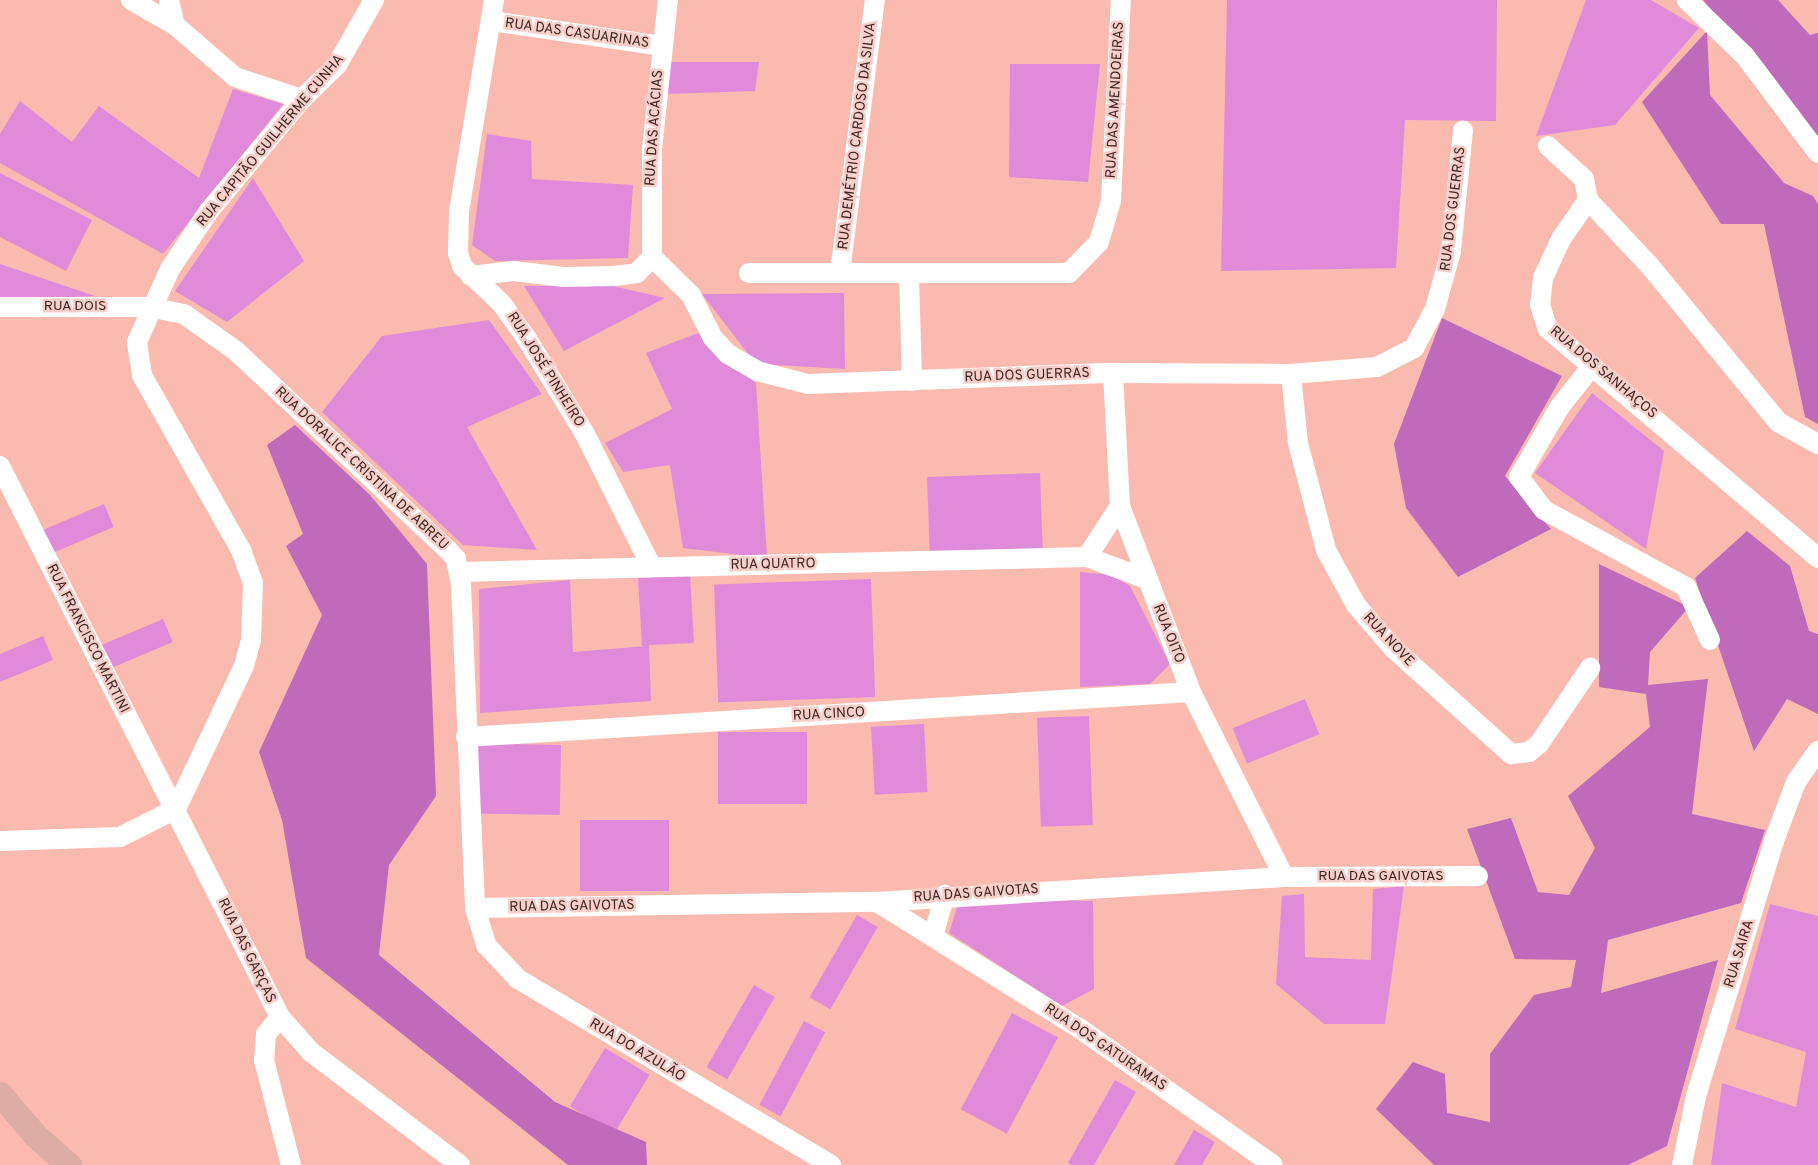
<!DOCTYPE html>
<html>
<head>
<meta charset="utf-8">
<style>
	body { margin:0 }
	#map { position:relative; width:1818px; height:1165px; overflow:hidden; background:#fbbaaf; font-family:Overpass,sans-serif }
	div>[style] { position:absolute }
	.green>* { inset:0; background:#e08bda; transform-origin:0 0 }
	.forest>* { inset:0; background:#bf6aba }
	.minor>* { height:20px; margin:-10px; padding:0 10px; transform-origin:10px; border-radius:10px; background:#fff }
	.major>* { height:25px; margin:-12.5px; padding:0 12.5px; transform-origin:12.5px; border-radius:12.5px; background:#ddaca4 }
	span { translate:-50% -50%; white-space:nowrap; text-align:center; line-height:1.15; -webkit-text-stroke:5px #f7cec8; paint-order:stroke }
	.street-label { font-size:14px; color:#3e2521 }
</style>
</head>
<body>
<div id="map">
	<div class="green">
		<div style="clip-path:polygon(1227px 0,1497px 0,1496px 121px,1405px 120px,1396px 268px,1221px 271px)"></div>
		<div style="clip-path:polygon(1586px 0,1651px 0,1699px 28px,1615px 125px,1536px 136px)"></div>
		<div style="clip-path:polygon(670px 62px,759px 62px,755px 91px,667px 94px)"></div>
		<div style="clip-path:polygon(1010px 64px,1100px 64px,1088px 182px,1009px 177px)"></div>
		<div style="clip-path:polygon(233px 89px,283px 104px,163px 254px,0 163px,0 134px,20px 101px,72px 142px,99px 106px,199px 178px)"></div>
		<div style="clip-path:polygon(487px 134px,531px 141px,532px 179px,633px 185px,628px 258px,495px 261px,472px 245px)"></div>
		<div style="clip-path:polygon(0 173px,92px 220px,66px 271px,0 237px)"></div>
		<div style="clip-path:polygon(253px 178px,304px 261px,227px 322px,175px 291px)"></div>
		<div style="clip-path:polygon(0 264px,95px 296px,0 300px)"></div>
		<div style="clip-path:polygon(524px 286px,613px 286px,665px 298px,564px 351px)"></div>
		<div style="clip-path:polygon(844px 293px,845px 369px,756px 364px,702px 294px)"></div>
		<div style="clip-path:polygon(489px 320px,542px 394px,467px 427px,537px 550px,463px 545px,322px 412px,382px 336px)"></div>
		<div style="clip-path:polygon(698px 333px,756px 383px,767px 558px,683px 548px,670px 465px,623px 472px,605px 443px,672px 409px,646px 353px)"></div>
		<div style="clip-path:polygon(1592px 393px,1664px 451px,1646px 549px,1535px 473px)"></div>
		<div style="left:1040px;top:473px;width:76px;height:113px;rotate:88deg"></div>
		<div style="left:104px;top:504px;width:25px;height:69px;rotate:67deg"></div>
		<div style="clip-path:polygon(1080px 572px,1112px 575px,1130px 586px,1170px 664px,1150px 684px,1080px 687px)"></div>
		<div style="clip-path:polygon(690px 575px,694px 643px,649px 645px,651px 701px,480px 713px,479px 589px,570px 580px,573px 652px,647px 646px,642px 646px,638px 578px)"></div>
		<div style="left:871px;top:579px;width:118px;height:157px;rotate:88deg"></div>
		<div style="left:163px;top:619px;width:25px;height:70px;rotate:67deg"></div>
		<div style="clip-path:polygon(43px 636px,53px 660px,0 682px,0 654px)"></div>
		<div style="left:1305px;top:699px;width:38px;height:78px;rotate:68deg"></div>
		<div style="left:1089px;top:716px;width:109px;height:52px;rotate:88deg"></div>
		<div style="left:924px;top:724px;width:68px;height:53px;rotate:87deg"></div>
		<div style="left:718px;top:732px;width:89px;height:72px"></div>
		<div style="left:561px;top:745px;width:70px;height:90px;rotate:91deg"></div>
		<div style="left:580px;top:820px;width:89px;height:71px"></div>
		<div style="clip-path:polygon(1404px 886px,1385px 1024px,1324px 1024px,1276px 984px,1282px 896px,1304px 894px,1305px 957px,1371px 960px,1373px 889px)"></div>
		<div style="clip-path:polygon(960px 898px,1093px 901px,1094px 989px,1062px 1006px,949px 933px)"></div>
		<div style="clip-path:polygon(1770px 904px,1818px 916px,1818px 1165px,1711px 1165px,1722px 1083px,1796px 1107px,1806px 1052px,1735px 1029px)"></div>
		<div style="left:857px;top:915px;width:24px;height:95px;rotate:30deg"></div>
		<div style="left:754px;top:985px;width:24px;height:95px;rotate:30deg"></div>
		<div style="left:1012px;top:1013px;width:52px;height:109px;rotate:28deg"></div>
		<div style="left:804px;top:1021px;width:24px;height:95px;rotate:28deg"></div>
		<div style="left:605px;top:1048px;width:52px;height:68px;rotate:31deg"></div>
		<div style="clip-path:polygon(1115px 1080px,1136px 1092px,1094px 1165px,1072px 1165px,1068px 1163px)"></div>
		<div style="clip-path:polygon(1194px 1130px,1215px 1142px,1202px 1165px,1174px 1165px)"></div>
	</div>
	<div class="forest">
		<div style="clip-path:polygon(1703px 0,1778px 0,1810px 35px,1818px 33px,1818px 140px)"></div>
		<div style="clip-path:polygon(1707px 31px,1710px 95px,1784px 183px,1813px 196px,1818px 204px,1818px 424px,1805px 417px,1764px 224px,1721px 224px,1642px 102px)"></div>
		<div style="clip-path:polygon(1442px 318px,1562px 376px,1505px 476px,1551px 529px,1458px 577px,1406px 508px,1394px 444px)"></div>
		<div style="clip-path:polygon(295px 425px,370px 495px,427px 564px,436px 796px,389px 865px,379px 955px,555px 1102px,646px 1142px,647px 1165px,568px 1165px,306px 958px,282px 820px,259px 752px,322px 615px,286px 546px,303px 534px,267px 445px)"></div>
		<div style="clip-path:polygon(1747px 531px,1790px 566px,1809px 631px,1818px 634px,1818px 714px,1787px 699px,1754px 751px,1695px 578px)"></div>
		<div style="clip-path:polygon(1599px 564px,1689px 607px,1650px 652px,1648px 685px,1708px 679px,1692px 814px,1765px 830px,1741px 903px,1608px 940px,1601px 993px,1718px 960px,1667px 1146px,1628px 1165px,1434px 1165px,1376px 1109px,1413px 1062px,1445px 1074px,1447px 1113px,1490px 1122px,1490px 1054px,1534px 995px,1571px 987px,1576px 960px,1515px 959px,1467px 829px,1511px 818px,1538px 892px,1569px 895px,1595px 848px,1568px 796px,1650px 727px,1646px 694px,1599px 687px)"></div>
	</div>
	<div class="minor">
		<div style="left:131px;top:0;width:51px;rotate:29.6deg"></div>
		<div style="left:175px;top:25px;width:79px;rotate:40.9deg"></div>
		<div style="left:235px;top:77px;width:71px;rotate:18.2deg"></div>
		<div style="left:169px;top:0;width:26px;rotate:77deg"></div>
		<div style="left:494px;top:0;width:214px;rotate:99.4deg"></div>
		<div style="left:459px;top:211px;width:42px;rotate:91.4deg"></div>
		<div style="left:458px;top:253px;width:14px;rotate:73deg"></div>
		<div style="left:462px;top:266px;width:55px;rotate:43.5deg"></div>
		<div style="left:502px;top:304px;width:43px;rotate:54.5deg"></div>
		<div style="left:527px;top:339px;width:111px;rotate:58.6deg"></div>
		<div style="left:585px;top:434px;width:148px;rotate:63.4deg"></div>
		<div style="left:1687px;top:0;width:81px;rotate:44deg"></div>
		<div style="left:1745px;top:56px;width:121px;rotate:53deg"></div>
		<div style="left:492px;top:21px;width:171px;rotate:8.4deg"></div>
		<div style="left:1548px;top:146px;width:49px;rotate:42.5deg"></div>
		<div style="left:1584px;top:179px;width:21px;rotate:79deg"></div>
		<div style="left:1588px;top:200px;width:47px;rotate:124.7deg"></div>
		<div style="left:1561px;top:239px;width:43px;rotate:114.8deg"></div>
		<div style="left:1543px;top:278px;width:27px;rotate:96deg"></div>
		<div style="left:1540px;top:305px;width:25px;rotate:72deg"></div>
		<div style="left:1548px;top:329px;width:354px;rotate:40.3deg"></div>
		<div style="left:1588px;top:200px;width:91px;rotate:46.8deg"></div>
		<div style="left:1650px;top:266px;width:202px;rotate:50.6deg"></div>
		<div style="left:1778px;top:422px;width:46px;rotate:28.8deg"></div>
		<div style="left:652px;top:257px;width:54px;rotate:44.3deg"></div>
		<div style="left:691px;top:295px;width:48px;rotate:62.9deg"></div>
		<div style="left:713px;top:338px;width:22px;rotate:47deg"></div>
		<div style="left:728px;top:354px;width:34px;rotate:30deg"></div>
		<div style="left:757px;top:371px;width:53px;rotate:14.3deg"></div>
		<div style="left:808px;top:384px;width:305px;rotate:-2.1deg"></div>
		<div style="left:1113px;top:373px;width:178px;rotate:0.3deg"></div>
		<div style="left:1291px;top:374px;width:86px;rotate:-4.7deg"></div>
		<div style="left:1377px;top:367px;width:42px;rotate:-27.2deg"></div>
		<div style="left:1414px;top:348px;width:44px;rotate:-61.7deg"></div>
		<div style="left:1435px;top:309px;width:60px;rotate:-74.6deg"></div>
		<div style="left:1451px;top:251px;width:121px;rotate:-84.3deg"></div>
		<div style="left:652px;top:257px;width:108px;rotate:-90deg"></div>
		<div style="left:652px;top:149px;width:150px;rotate:-83.9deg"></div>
		<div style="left:840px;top:272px;width:274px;rotate:-82.7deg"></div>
		<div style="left:749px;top:273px;width:320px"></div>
		<div style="left:1069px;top:273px;width:43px;rotate:-45.9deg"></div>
		<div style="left:1099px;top:242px;width:43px;rotate:-73.7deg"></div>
		<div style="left:1111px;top:201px;width:201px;rotate:-87.2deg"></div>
		<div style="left:909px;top:274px;width:107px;rotate:88.4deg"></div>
		<div style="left:471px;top:276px;width:42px;rotate:-6.8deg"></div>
		<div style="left:513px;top:271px;width:51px;rotate:6.7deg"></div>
		<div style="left:564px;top:277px;width:50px;rotate:-1.1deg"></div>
		<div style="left:614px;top:276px;width:23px;rotate:-7deg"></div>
		<div style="left:637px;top:273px;width:22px;rotate:-47deg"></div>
		<div style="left:0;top:307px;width:150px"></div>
		<div style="left:150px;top:307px;width:35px;rotate:12deg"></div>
		<div style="left:184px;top:314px;width:64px;rotate:35.4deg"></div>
		<div style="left:236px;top:351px;width:291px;rotate:43.2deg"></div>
		<div style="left:448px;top:550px;width:12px;rotate:48deg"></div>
		<div style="left:456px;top:559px;width:26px;rotate:79deg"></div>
		<div style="left:461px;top:585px;width:323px;rotate:87.5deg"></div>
		<div style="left:475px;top:908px;width:39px;rotate:73deg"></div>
		<div style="left:486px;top:945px;width:47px;rotate:46.7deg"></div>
		<div style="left:518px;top:979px;width:364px;rotate:30.7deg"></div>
		<div style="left:1592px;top:366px;width:53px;rotate:128.2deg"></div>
		<div style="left:1559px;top:408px;width:80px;rotate:120.1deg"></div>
		<div style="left:1519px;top:477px;width:41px;rotate:52.9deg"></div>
		<div style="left:1544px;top:510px;width:162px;rotate:28.5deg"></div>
		<div style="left:1686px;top:587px;width:58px;rotate:65.6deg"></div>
		<div style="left:1113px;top:373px;width:133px;rotate:87deg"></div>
		<div style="left:1120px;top:506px;width:199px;rotate:69.1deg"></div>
		<div style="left:1191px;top:692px;width:207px;rotate:63.3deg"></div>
		<div style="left:1291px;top:374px;width:69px;rotate:84.2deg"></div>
		<div style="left:1298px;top:443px;width:111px;rotate:75.3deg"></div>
		<div style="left:1326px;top:550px;width:63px;rotate:61.4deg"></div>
		<div style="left:1356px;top:605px;width:57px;rotate:49.3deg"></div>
		<div style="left:1393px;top:648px;width:159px;rotate:41.9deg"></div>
		<div style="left:1511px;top:754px;width:18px;rotate:-6deg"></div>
		<div style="left:1529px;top:752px;width:13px;rotate:-39deg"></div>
		<div style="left:1539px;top:744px;width:92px;rotate:-56.1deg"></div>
		<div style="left:0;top:466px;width:618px;rotate:63.06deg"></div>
		<div style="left:280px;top:1017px;width:47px;rotate:48.5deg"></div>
		<div style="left:311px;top:1052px;width:187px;rotate:37.2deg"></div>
		<div style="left:1087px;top:557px;width:63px;rotate:20.4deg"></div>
		<div style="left:460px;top:572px;width:627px;rotate:-1.37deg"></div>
		<div style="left:1087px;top:557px;width:61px;rotate:-57.1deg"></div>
		<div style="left:466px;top:737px;width:726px;rotate:-3.55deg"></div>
		<div style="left:176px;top:809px;width:158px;rotate:-64.6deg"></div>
		<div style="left:244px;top:666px;width:27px;rotate:-75deg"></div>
		<div style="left:251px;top:640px;width:57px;rotate:-88deg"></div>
		<div style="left:253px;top:583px;width:33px;rotate:-110deg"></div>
		<div style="left:242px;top:552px;width:203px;rotate:-119.5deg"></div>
		<div style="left:142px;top:375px;width:33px;rotate:-99deg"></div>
		<div style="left:137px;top:342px;width:80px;rotate:-65.7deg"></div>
		<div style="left:170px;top:269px;width:70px;rotate:-56.1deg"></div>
		<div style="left:209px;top:211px;width:146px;rotate:-50.3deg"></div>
		<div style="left:302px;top:99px;width:49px;rotate:-44.2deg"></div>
		<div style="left:337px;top:65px;width:75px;rotate:-60.4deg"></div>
		<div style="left:0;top:841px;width:120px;rotate:-1.9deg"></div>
		<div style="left:120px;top:837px;width:63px;rotate:-26.6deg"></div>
		<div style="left:877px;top:902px;width:238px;rotate:32deg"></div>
		<div style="left:1079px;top:1028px;width:237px;rotate:35.2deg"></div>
		<div style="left:475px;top:908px;width:402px;rotate:-0.9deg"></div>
		<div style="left:877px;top:902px;width:408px;rotate:-3.5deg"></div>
		<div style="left:1284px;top:877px;width:194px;rotate:-0.3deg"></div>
		<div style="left:933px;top:936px;width:43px;rotate:-73.7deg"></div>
		<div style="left:280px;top:1017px;width:22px;rotate:129deg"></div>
		<div style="left:266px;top:1034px;width:26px;rotate:94deg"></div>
		<div style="left:264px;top:1060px;width:108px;rotate:75.6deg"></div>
		<div style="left:1682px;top:1165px;width:70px;rotate:-78.5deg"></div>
		<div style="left:1696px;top:1096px;width:267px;rotate:-73deg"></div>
		<div style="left:1774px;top:841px;width:63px;rotate:-69.6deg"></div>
		<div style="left:1796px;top:782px;width:38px;rotate:-55deg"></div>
	</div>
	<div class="major">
		<div style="left:0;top:1094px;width:55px;rotate:49.4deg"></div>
		<div style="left:36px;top:1136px;width:44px;rotate:41.3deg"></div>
	</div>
	<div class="street-label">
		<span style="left:577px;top:34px;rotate:8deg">RUA DAS CASUARINAS</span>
		<span style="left:1116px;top:100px;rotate:-87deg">RUA DAS AMENDOEIRAS</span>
		<span style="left:655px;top:128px;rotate:-86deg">RUA DAS ACÁCIAS</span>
		<span style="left:858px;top:136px;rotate:-83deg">RUA DEMÉTRIO CARDOSO DA SILVA</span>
		<span style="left:271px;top:141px;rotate:-50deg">RUA CAPITÃO GUILHERME CUNHA</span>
		<span style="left:1454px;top:209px;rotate:-83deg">RUA DOS GUERRAS</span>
		<span style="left:75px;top:307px">RUA DOIS</span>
		<span style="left:545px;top:370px;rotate:58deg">RUA JOSÉ PINHEIRO</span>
		<span style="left:1603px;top:373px;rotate:40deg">RUA DOS SANHAÇOS</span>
		<span style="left:1027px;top:376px;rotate:-2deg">RUA DOS GUERRAS</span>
		<span style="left:361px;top:469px;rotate:43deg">RUA DORALICE CRISTINA DE ABREU</span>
		<span style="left:773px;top:565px;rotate:-1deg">RUA QUATRO</span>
		<span style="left:1168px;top:634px;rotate:68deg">RUA OITO</span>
		<span style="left:87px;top:639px;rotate:63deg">RUA FRANCISCO MARTINI</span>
		<span style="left:1388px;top:640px;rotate:47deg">RUA NOVE</span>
		<span style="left:829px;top:715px;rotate:-3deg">RUA CINCO</span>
		<span style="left:1381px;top:877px">RUA DAS GAIVOTAS</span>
		<span style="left:976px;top:894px;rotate:-4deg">RUA DAS GAIVOTAS</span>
		<span style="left:572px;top:907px;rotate:-1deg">RUA DAS GAIVOTAS</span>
		<span style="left:246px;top:951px;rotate:64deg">RUA DAS GARÇAS</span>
		<span style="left:1740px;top:954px;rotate:-73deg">RUA SAIRA</span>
		<span style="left:1105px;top:1048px;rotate:34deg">RUA DOS GATURAMAS</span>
		<span style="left:637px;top:1051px;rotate:31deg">RUA DO AZULÃO</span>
	</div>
</div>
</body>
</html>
